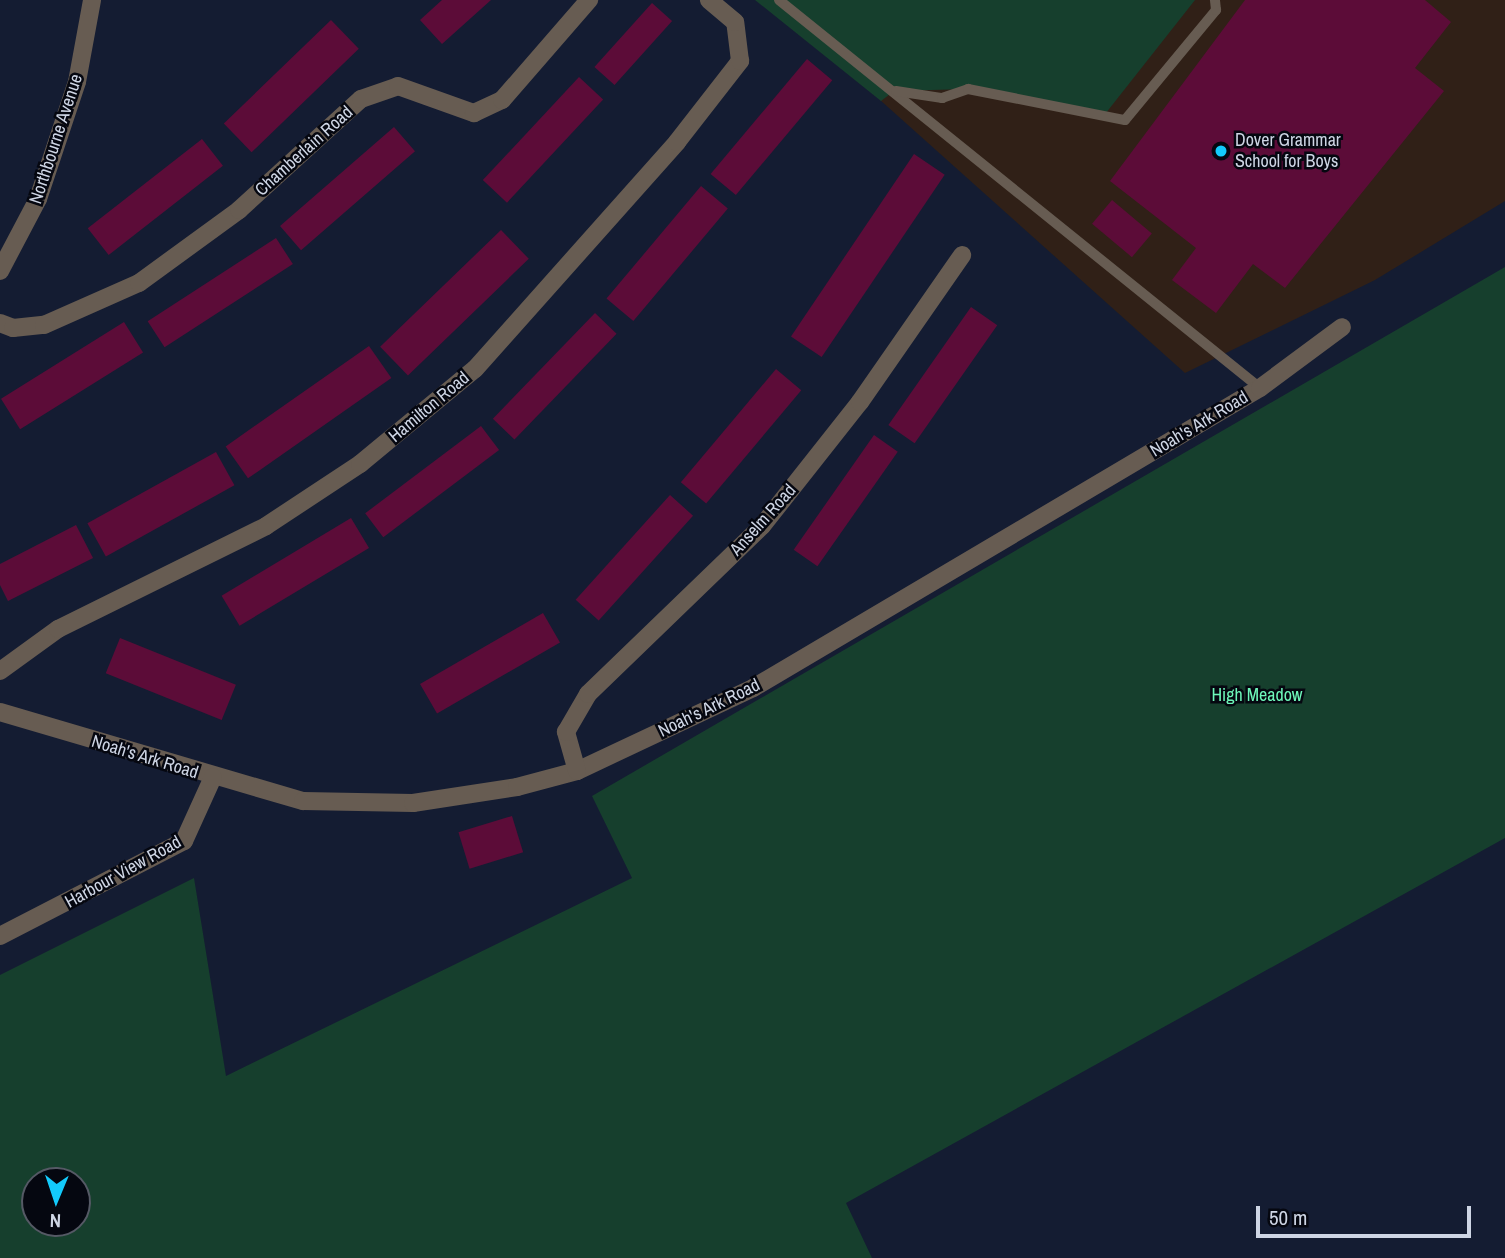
<!DOCTYPE html>
<html>
<head>
<meta charset="utf-8">
<style>
	body { margin:0 }
	#map { position:relative; width:1505px; height:1258px; overflow:hidden; background:#141c32; font-family:"Archivo Narrow",sans-serif }
	div>[style] { position:absolute }
	.education>* { inset:0; background:#302017 }
	.green>* { inset:0; background:#163f2d }
	.building>* { inset:0; background:#5c0c38; transform-origin:0 0 }
	.service>* { height:10px; margin:-5px; padding:0 5px; transform-origin:5px; border-radius:5px; background:#675c52 }
	.minor>* { height:18px; margin:-9px; padding:0 9px; transform-origin:9px; border-radius:9px; background:#675c52 }
	.dots>* { width:19px; height:19px; translate:-50% -50%; box-sizing:border-box; border:4px solid #050710; border-radius:50% }
	span { translate:-50% -50%; white-space:nowrap; text-align:center; line-height:1.15; -webkit-text-stroke:5px #050710; paint-order:stroke }
	.street-label { font-size:18px; color:#ced5e4 }
	.poi-label { font-size:18px; color:#ced5e4 }
	.left { translate:0 -50%; text-align:left }
	.park-label { font-size:18px; color:#6ef7ba }
	.north { position:absolute; left:21px; top:1167px; width:70px; height:70px; box-sizing:border-box; background:#050710; border:2px solid #555965; border-radius:50%; rotate:182deg; font-size:19px; font-weight:700; line-height:28px; text-align:center; color:#ced5e4 }
	.north::after { content:''; display:block; margin:auto; width:24px; height:32px; background:#13cafb; clip-path:polygon(50% 0,100% 100%,50% 72%,0 100%) }
	.scale { position:absolute; left:1256px; top:1206px; width:215px; height:32px; box-sizing:border-box; border:4px solid #ced5e4; border-top:0; padding-left:9px; font-size:21px; line-height:24px; white-space:nowrap; color:#ced5e4; -webkit-text-stroke:5px #050710; paint-order:stroke }
</style>
</head>
<body>
<div id="map">
	<div class="education">
		<div style="clip-path:polygon(756px 0,1505px 0,1505px 201px,1375px 280px,1185px 373px,851px 74px)"></div>
	</div>
	<div class="green">
		<div style="clip-path:polygon(755px 0,1195px 0,1102px 118px,968px 89px,894px 91px,881px 101px)"></div>
		<div style="clip-path:polygon(evenodd,1505px 267px,1505px 838px,846px 1203px,872px 1258px,0 1258px,0 975px,194px 878px,226px 1076px,632px 878px,592px 796px,1505px 267px,35px 1181px,77px 1181px,77px 1223px,35px 1223px,35px 1181px)"></div>
	</div>
	<div class="building">
		<div style="clip-path:polygon(442px 0,491px 0,442px 44px,420px 20px)"></div>
		<div style="clip-path:polygon(1245px 0,1425px 0,1451px 22px,1415px 68px,1444px 91px,1285px 288px,1253px 264px,1216px 313px,1172px 280px,1196px 248px,1110px 181px)"></div>
		<div style="left:652px;top:3px;width:27px;height:86px;rotate:42deg"></div>
		<div style="left:331px;top:20px;width:40px;height:149px;rotate:46deg"></div>
		<div style="left:807px;top:59px;width:33px;height:150px;rotate:40deg"></div>
		<div style="left:579px;top:77px;width:33px;height:141px;rotate:43deg"></div>
		<div style="left:394px;top:127px;width:32px;height:151px;rotate:49deg"></div>
		<div style="left:202px;top:139px;width:34px;height:145px;rotate:52deg"></div>
		<div style="left:914px;top:154px;width:37px;height:220px;rotate:34deg"></div>
		<div style="left:701px;top:186px;width:35px;height:147px;rotate:40deg"></div>
		<div style="left:1112px;top:200px;width:52px;height:31px;rotate:40deg"></div>
		<div style="left:501px;top:230px;width:40px;height:168px;rotate:46deg"></div>
		<div style="left:276px;top:238px;width:31px;height:153px;rotate:57deg"></div>
		<div style="left:971px;top:307px;width:32px;height:144px;rotate:35deg"></div>
		<div style="left:595px;top:313px;width:30px;height:147px;rotate:44deg"></div>
		<div style="left:124px;top:322px;width:36px;height:145px;rotate:58deg"></div>
		<div style="left:369px;top:346px;width:39px;height:175px;rotate:55deg"></div>
		<div style="left:776px;top:369px;width:33px;height:148px;rotate:40deg"></div>
		<div style="left:481px;top:426px;width:30px;height:145px;rotate:53deg"></div>
		<div style="left:874px;top:435px;width:29px;height:140px;rotate:35deg"></div>
		<div style="left:216px;top:452px;width:38px;height:147px;rotate:61deg"></div>
		<div style="left:670px;top:495px;width:31px;height:141px;rotate:42deg"></div>
		<div style="left:351px;top:518px;width:35px;height:151px;rotate:59deg"></div>
		<div style="clip-path:polygon(76px 525px,93px 558px,8px 601px,0 585px,0 564px)"></div>
		<div style="left:543px;top:613px;width:34px;height:142px;rotate:60deg"></div>
		<div style="left:120px;top:638px;width:125px;height:38px;rotate:22deg"></div>
		<div style="left:512px;top:816px;width:38px;height:56px;rotate:73deg"></div>
	</div>
	<div class="service">
		<div style="left:779px;top:0;width:618px;rotate:38.89deg"></div>
		<div style="left:896px;top:91px;width:47px;rotate:8.7deg"></div>
		<div style="left:942px;top:98px;width:28px;rotate:-19deg"></div>
		<div style="left:968px;top:89px;width:160px;rotate:11.2deg"></div>
		<div style="left:1125px;top:120px;width:143px;rotate:-50.4deg"></div>
		<div style="left:1216px;top:10px;width:10px;rotate:-96deg"></div>
	</div>
	<div class="minor">
		<div style="left:0;top:271px;width:81px;rotate:-62.2deg"></div>
		<div style="left:38px;top:199px;width:123px;rotate:-71.6deg"></div>
		<div style="left:77px;top:82px;width:83px;rotate:-79.6deg"></div>
		<div style="left:0;top:323px;width:14px;rotate:21deg"></div>
		<div style="left:13px;top:328px;width:31px;rotate:-6deg"></div>
		<div style="left:44px;top:325px;width:104px;rotate:-23.9deg"></div>
		<div style="left:139px;top:283px;width:124px;rotate:-36.1deg"></div>
		<div style="left:239px;top:210px;width:165px;rotate:-42.3deg"></div>
		<div style="left:361px;top:99px;width:39px;rotate:-19deg"></div>
		<div style="left:398px;top:86px;width:81px;rotate:19.6deg"></div>
		<div style="left:474px;top:113px;width:31px;rotate:-25deg"></div>
		<div style="left:502px;top:100px;width:133px;rotate:-49deg"></div>
		<div style="left:0;top:671px;width:72px;rotate:-35.9deg"></div>
		<div style="left:58px;top:629px;width:232px;rotate:-26.3deg"></div>
		<div style="left:266px;top:526px;width:113px;rotate:-33.4deg"></div>
		<div style="left:360px;top:464px;width:149px;rotate:-39.6deg"></div>
		<div style="left:475px;top:369px;width:304px;rotate:-48.3deg"></div>
		<div style="left:677px;top:142px;width:103px;rotate:-52.1deg"></div>
		<div style="left:740px;top:61px;width:39px;rotate:-97deg"></div>
		<div style="left:735px;top:22px;width:34px;rotate:-140deg"></div>
		<div style="left:0;top:712px;width:316px;rotate:16.4deg"></div>
		<div style="left:303px;top:801px;width:110px;rotate:1deg"></div>
		<div style="left:413px;top:803px;width:105px;rotate:-8.7deg"></div>
		<div style="left:517px;top:787px;width:62px;rotate:-14.9deg"></div>
		<div style="left:577px;top:771px;width:195px;rotate:-25.2deg"></div>
		<div style="left:753px;top:688px;width:589px;rotate:-30.61deg"></div>
		<div style="left:1260px;top:388px;width:102px;rotate:-36.6deg"></div>
		<div style="left:577px;top:771px;width:41px;rotate:-105.8deg"></div>
		<div style="left:566px;top:732px;width:44px;rotate:-59.9deg"></div>
		<div style="left:588px;top:694px;width:242px;rotate:-44deg"></div>
		<div style="left:762px;top:526px;width:158px;rotate:-51.7deg"></div>
		<div style="left:860px;top:402px;width:179px;rotate:-55.2deg"></div>
		<div style="left:0;top:936px;width:207px;rotate:-27.3deg"></div>
		<div style="left:184px;top:841px;width:70px;rotate:-65.6deg"></div>
	</div>
	<div class="dots">
		<div style="left:1221px;top:151px;background:#13cafb"></div>
	</div>
	<div class="street-label">
		<span style="left:56px;top:139px;rotate:-72deg">Northbourne Avenue</span>
		<span style="left:304px;top:151px;rotate:-42deg">Chamberlain Road</span>
		<span style="left:429px;top:407px;rotate:-40deg">Hamilton Road</span>
		<span style="left:1199px;top:424px;rotate:-31deg">Noah's Ark Road</span>
		<span style="left:763px;top:520px;rotate:-48deg">Anselm Road</span>
		<span style="left:709px;top:708px;rotate:-26deg">Noah's Ark Road</span>
		<span style="left:145px;top:757px;rotate:17deg">Noah's Ark Road</span>
		<span style="left:123px;top:872px;rotate:-29deg">Harbour View Road</span>
	</div>
	<div class="poi-label">
		<span class="left" style="left:1235px;top:151px">Dover Grammar<br>School for Boys</span>
	</div>
	<div class="park-label">
		<span style="left:1257px;top:695px">High Meadow</span>
	</div>
	<div class="north">N</div>
	<div class="scale">50 m</div>
</div>
</body>
</html>
